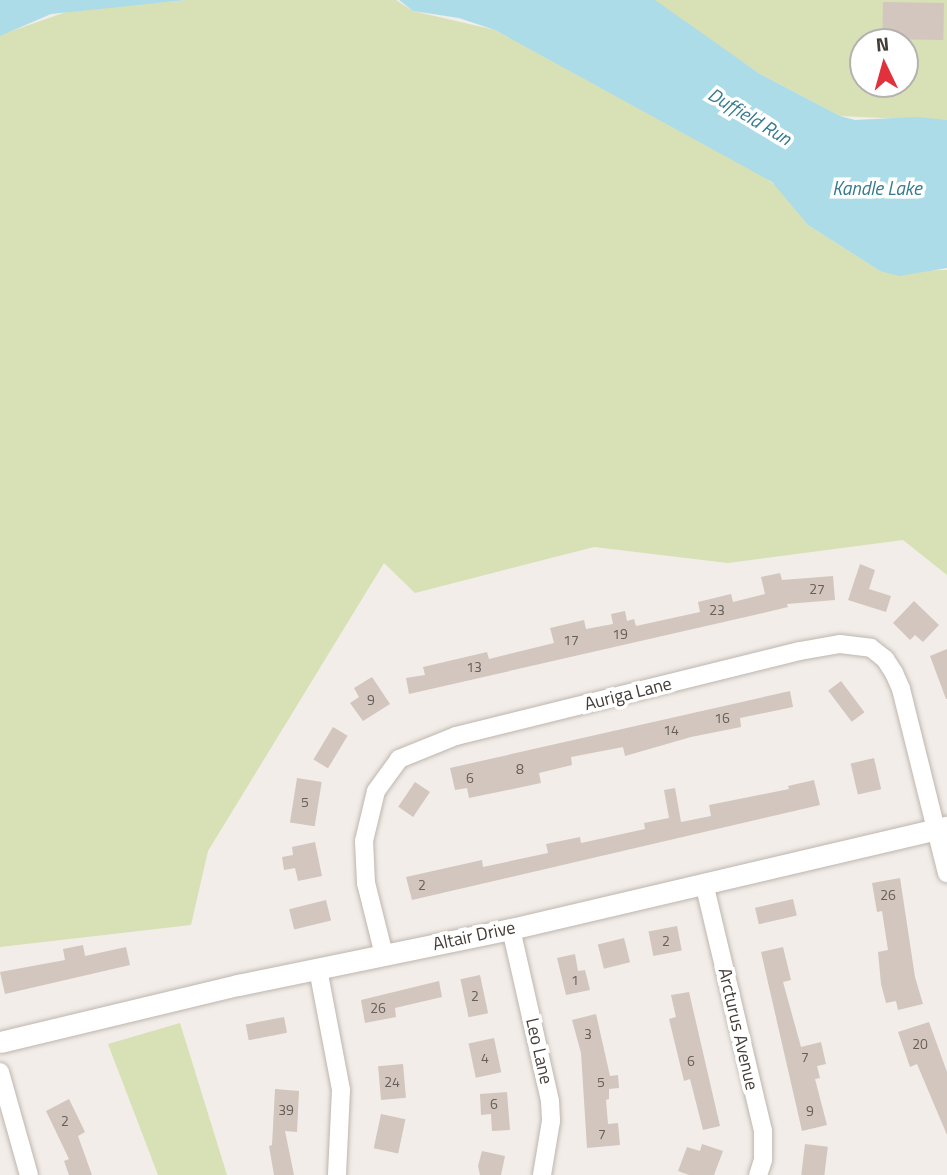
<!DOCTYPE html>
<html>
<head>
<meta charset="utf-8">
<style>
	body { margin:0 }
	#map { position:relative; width:947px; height:1175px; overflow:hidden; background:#f2ede8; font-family:"Titillium Web",sans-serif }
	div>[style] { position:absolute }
	.green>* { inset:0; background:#d7e1b5 }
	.water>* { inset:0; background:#abdce7 }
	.building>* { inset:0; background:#d2c6bf; transform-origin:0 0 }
	.roads { filter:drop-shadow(0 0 2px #bfb5ae) drop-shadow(0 0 2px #bfb5ae) }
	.minor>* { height:18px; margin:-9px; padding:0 9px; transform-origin:9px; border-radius:9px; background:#fff }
	.tertiary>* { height:21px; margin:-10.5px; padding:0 10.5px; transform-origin:10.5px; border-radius:10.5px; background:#fff }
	span { translate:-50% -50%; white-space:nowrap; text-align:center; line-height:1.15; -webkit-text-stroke:7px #fff; paint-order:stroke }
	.number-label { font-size:14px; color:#685e59 }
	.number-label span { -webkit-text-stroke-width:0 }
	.street-label { font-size:18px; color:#443c37 }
	.water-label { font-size:19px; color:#377b8d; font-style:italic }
	.north { position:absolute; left:849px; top:28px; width:70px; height:70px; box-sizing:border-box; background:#fff; border:2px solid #b4b1af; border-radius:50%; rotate:355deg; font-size:19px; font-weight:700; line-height:28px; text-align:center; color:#443c37 }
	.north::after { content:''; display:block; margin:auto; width:24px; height:32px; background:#e0313c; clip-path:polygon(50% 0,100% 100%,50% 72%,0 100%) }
</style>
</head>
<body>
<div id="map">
	<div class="green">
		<div style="clip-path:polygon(188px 0,396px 0,413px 11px,495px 30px,764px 177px,783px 191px,808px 225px,880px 271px,947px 270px,947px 575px,903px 540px,728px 563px,594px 547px,415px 593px,384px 563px,208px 851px,191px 925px,0 947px,0 35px,72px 10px)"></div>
		<div style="clip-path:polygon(evenodd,653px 0,947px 0,947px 121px,840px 116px,760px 74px,653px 0,863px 42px,905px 42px,905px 84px,863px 84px,863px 42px)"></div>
		<div style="clip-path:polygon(180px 1023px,227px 1175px,158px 1175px,108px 1044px)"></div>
	</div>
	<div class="water">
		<div style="clip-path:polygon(0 0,186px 0,51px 14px,0 36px)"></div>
		<div style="clip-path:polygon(399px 0,655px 0,760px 74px,840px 116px,855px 120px,916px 117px,947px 120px,947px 268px,899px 276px,880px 271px,808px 225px,772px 182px,495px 30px,459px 18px,413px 11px)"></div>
	</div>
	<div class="building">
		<div style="left:883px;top:2px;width:61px;height:37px;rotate:1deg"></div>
		<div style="clip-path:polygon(860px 564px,875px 570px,869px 589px,891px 596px,886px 612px,848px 600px)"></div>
		<div style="clip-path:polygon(780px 573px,782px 580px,833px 576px,835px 600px,787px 604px,788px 607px,750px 616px,409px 694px,406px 678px,425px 675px,423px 667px,487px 652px,489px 659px,554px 643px,550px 628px,584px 620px,586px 629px,613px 624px,611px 614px,625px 611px,627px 621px,634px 619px,636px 626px,700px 612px,698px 602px,731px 594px,733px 602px,765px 594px,761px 577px)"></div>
		<div style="clip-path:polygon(914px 601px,939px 625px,923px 642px,915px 635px,910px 640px,893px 623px)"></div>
		<div style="clip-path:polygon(947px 649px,947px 699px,946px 699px,930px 656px)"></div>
		<div style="clip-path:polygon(372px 677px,390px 704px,363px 721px,350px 703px,359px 697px,354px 688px)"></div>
		<div style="left:841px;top:681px;width:39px;height:16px;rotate:53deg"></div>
		<div style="clip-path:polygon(790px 691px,793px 707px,740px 718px,741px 727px,691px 737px,625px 756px,623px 747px,571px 757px,572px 765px,539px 773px,541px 783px,469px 798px,467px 788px,455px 790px,450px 768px)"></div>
		<div style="left:333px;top:727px;width:17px;height:38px;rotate:31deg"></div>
		<div style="left:874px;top:758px;width:32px;height:24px;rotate:77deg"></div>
		<div style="left:297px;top:778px;width:25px;height:45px;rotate:9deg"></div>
		<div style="clip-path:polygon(814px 780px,820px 805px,412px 900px,406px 877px,482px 860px,483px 867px,548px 853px,546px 844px,580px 837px,581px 843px,645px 829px,644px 823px,669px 818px,664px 790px,675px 788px,681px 822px,711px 816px,709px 805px,789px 789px,788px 786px)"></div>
		<div style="left:415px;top:782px;width:18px;height:30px;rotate:34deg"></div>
		<div style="clip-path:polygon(315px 842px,322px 876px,298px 881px,295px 868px,284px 870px,282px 857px,293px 855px,292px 847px)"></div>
		<div style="clip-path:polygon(900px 878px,915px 977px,923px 1004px,898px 1010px,896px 1001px,886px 1003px,881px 984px,878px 952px,888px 950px,882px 911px,877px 912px,872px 883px)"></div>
		<div style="left:793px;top:899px;width:17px;height:39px;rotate:77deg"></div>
		<div style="left:326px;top:900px;width:21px;height:38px;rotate:76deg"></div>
		<div style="left:677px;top:926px;width:25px;height:29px;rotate:79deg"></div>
		<div style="left:624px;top:938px;width:25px;height:27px;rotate:76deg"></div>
		<div style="clip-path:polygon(83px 945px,85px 956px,126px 947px,130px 965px,5px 994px,0 972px,65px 960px,63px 949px)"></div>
		<div style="clip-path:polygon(783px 947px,791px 980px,783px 982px,801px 1047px,821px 1042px,826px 1064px,817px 1066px,820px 1078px,815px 1079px,827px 1125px,802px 1131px,761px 952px)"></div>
		<div style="clip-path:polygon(575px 954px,578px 971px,585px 970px,590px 990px,566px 995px,557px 958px)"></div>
		<div style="left:480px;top:975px;width:39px;height:20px;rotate:78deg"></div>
		<div style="clip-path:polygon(439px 981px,442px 997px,395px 1008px,396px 1017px,365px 1023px,361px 1000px)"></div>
		<div style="clip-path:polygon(689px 992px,720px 1126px,703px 1130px,690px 1079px,684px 1081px,669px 1019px,676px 1017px,671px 995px)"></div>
		<div style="clip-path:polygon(596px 1014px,610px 1076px,618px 1075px,619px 1088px,609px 1089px,609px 1099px,606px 1100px,608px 1124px,618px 1123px,620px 1145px,587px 1148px,581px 1053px,572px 1020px)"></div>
		<div style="left:284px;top:1017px;width:16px;height:39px;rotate:79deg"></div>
		<div style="clip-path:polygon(929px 1022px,947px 1072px,947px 1135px,917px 1064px,910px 1067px,898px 1032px)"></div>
		<div style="left:494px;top:1038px;width:35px;height:26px;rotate:78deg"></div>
		<div style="left:403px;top:1064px;width:34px;height:25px;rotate:85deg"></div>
		<div style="clip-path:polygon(275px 1089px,299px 1091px,297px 1132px,285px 1131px,294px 1175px,274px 1175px,269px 1146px,272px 1145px)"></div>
		<div style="clip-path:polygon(507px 1092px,510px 1130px,492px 1131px,491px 1114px,481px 1115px,480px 1094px)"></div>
		<div style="clip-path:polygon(69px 1099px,85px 1132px,78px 1136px,92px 1175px,69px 1175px,64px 1161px,69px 1159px,46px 1111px)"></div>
		<div style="left:381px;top:1114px;width:25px;height:35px;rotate:12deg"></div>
		<div style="clip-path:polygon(702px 1144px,723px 1151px,714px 1175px,689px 1175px,678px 1171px,687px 1147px,700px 1151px)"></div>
		<div style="left:805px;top:1144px;width:23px;height:31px;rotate:7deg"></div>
		<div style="clip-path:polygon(482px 1151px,505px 1156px,501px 1175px,480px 1175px,478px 1166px)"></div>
	</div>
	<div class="roads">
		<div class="minor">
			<div style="left:704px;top:883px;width:255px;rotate:76.6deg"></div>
			<div style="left:763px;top:1131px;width:29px;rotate:90deg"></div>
			<div style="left:763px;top:1160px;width:16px;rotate:108deg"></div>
			<div style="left:511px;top:929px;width:176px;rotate:77.2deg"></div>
			<div style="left:550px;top:1101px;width:20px;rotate:87deg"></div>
			<div style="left:551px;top:1121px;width:55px;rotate:99.5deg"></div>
			<div style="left:384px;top:955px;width:74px;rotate:-104deg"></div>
			<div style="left:366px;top:883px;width:42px;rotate:-92.7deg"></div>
			<div style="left:364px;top:841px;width:51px;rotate:-76.5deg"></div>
			<div style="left:376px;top:791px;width:39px;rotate:-54deg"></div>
			<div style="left:399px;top:759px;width:61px;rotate:-22deg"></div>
			<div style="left:456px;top:736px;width:354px;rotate:-13.9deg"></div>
			<div style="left:800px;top:651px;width:41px;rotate:-9.9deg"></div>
			<div style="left:840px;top:644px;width:31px;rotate:7deg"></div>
			<div style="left:871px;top:648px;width:18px;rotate:38deg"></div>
			<div style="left:885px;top:659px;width:17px;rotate:57deg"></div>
			<div style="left:894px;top:673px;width:17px;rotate:66deg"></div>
			<div style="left:901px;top:689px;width:190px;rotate:76deg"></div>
			<div style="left:318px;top:969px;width:123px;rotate:79.2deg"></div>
			<div style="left:341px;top:1090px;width:85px;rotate:92.7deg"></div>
			<div style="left:0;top:1072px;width:107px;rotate:74.3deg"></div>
		</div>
		<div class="tertiary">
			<div style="left:0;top:1042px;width:245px;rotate:-13.5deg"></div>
			<div style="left:238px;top:985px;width:279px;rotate:-11.6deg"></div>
			<div style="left:511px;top:929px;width:448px;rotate:-13.2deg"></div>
		</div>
	</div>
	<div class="number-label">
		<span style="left:817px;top:589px">27</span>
		<span style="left:717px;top:610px">23</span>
		<span style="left:620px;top:634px">19</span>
		<span style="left:571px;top:640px">17</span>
		<span style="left:474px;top:667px">13</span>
		<span style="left:371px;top:700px">9</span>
		<span style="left:722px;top:718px">16</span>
		<span style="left:671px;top:730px">14</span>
		<span style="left:520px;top:769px">8</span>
		<span style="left:470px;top:778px">6</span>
		<span style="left:305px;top:802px">5</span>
		<span style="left:422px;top:885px">2</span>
		<span style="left:888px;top:895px">26</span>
		<span style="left:666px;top:941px">2</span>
		<span style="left:575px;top:980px">1</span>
		<span style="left:475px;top:996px">2</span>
		<span style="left:378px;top:1008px">26</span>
		<span style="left:588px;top:1034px">3</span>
		<span style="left:920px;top:1044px">20</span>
		<span style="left:805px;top:1057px">7</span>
		<span style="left:485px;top:1058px">4</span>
		<span style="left:691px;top:1061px">6</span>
		<span style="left:392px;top:1082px">24</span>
		<span style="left:601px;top:1082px">5</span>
		<span style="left:494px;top:1104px">6</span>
		<span style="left:286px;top:1110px">39</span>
		<span style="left:810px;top:1111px">9</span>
		<span style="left:65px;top:1121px">2</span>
		<span style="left:602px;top:1134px">7</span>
	</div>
	<div class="street-label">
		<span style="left:628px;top:694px;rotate:-14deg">Auriga Lane</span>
		<span style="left:474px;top:936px;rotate:-12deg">Altair Drive</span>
		<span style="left:738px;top:1029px;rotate:77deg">Arcturus Avenue</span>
		<span style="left:539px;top:1051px;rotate:77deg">Leo Lane</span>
	</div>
	<div class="water-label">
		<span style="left:750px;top:116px;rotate:31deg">Duffield Run</span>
		<span style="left:877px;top:188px">Kandle Lake</span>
	</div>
	<div class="north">N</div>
</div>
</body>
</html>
